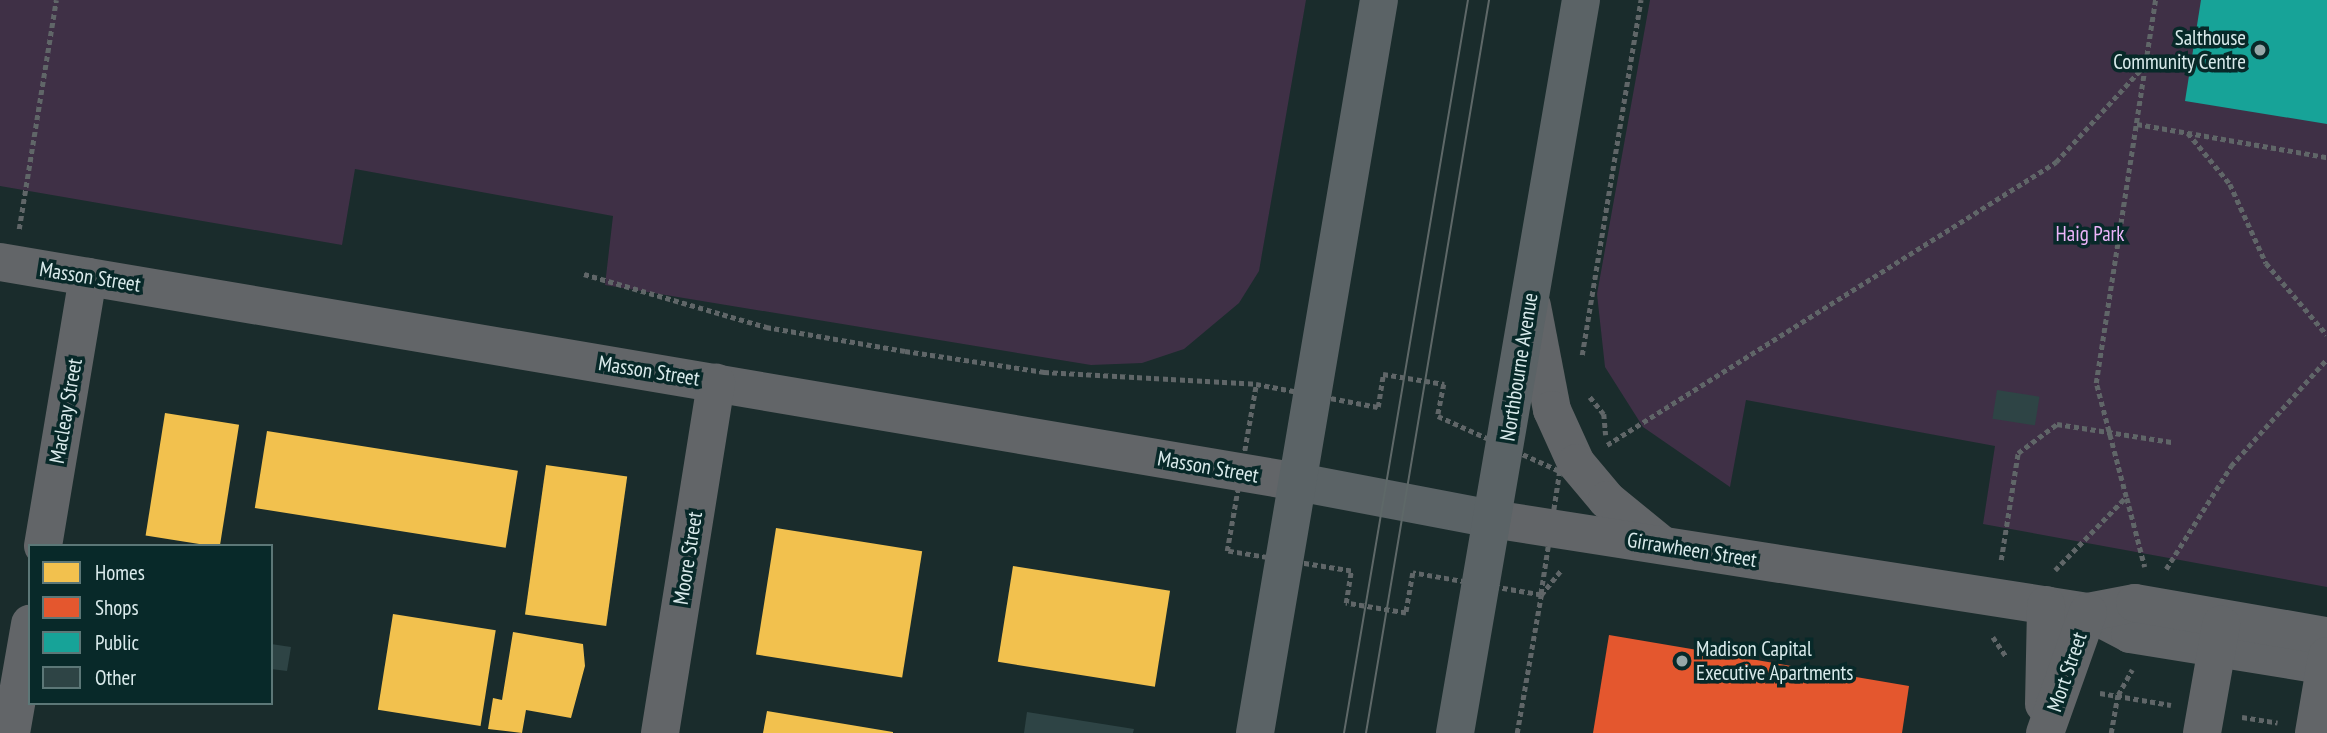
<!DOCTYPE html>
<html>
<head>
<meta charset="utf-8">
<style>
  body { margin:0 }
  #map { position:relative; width:2327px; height:733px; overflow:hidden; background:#1a2c2c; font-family:"PT Sans Narrow",sans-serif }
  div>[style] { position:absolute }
  .green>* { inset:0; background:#3f3046 }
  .homes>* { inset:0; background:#f2c14e; transform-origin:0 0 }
  .shops>* { inset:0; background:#e4572e }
  .public>* { inset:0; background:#17a398 }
  .building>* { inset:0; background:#2e4445; transform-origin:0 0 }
  .path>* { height:4.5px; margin-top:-2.25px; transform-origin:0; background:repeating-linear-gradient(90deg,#606668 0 5px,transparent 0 8.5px) }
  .minor>* { height:38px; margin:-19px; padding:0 19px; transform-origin:19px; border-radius:19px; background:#626568 }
  .highway>* { height:38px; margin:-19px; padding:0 19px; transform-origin:19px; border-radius:19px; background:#5b6366 }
  .tram>* { height:2px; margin:-1px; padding:0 1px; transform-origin:1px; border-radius:1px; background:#5e6868 }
  .dots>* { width:19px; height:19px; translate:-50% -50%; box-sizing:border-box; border:4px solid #082929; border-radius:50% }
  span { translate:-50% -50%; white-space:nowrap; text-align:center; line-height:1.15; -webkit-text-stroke:7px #082929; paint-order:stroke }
  .poi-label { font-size:21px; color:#daebec }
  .right { translate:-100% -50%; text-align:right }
  .left { translate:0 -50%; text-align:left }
  .park-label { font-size:21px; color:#ecb5fa }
  .street-label { font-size:21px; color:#daebec }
  .legend { position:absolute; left:28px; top:544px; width:245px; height:161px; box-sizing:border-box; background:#082929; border:2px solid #5c7777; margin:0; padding:9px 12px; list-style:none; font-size:21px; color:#daebec }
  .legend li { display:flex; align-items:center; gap:14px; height:35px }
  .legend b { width:35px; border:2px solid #5c7777 }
</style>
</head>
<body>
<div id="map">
  <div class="green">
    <i style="clip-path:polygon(0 0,1306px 0,1259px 271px,1239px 303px,1184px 349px,1142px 363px,1091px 365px,605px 285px,613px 216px,355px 169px,342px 245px,0 186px)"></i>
    <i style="clip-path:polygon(1650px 0,2327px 0,2327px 587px,1983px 524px,1995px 446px,1746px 400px,1730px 487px,1643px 427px,1605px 367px,1597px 294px)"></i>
  </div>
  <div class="homes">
    <i style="left:165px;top:413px;width:75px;height:124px;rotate:9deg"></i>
    <i style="left:267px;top:431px;width:254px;height:78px;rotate:9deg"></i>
    <i style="left:546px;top:465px;width:82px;height:151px;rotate:8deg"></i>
    <i style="left:776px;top:528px;width:148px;height:128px;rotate:9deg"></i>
    <i style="left:1013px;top:566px;width:159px;height:97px;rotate:9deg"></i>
    <i style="left:393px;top:614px;width:104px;height:97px;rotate:9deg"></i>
    <i style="clip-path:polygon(513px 632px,583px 644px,585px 666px,571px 718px,526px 710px,522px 733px,488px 729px,493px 698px,502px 700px)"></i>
    <i style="clip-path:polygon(767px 711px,893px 732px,893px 733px,763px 733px)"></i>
  </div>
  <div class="shops">
    <i style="clip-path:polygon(1609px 635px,1909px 686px,1902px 733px,1593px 733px)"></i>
  </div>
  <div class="public">
    <i style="clip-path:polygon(2201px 0,2327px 0,2327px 124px,2185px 101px)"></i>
  </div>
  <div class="building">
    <i style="left:1997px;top:390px;width:43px;height:29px;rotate:9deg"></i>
    <i style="clip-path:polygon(271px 644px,291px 647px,287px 671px,271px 669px)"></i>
    <i style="clip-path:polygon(1027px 712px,1134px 729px,1133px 733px,1024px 733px)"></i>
  </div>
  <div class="path">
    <i style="left:2137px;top:124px;width:193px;rotate:9.9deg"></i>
    <i style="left:2188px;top:133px;width:66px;rotate:50.5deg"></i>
    <i style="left:2230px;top:184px;width:87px;rotate:65.5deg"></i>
    <i style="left:2266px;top:263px;width:94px;rotate:49.7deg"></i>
    <i style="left:19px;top:229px;width:232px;rotate:-80.8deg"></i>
    <i style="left:584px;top:274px;width:190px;rotate:16.2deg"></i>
    <i style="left:766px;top:327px;width:141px;rotate:9.8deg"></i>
    <i style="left:905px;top:351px;width:141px;rotate:8.6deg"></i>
    <i style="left:1044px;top:372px;width:212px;rotate:3.2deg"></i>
    <i style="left:1582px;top:355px;width:360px;rotate:-80.6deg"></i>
    <i style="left:1383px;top:374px;width:62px;rotate:9.3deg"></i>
    <i style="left:1444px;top:384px;width:33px;rotate:101deg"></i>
    <i style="left:1438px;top:416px;width:134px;rotate:24.3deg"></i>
    <i style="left:1560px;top:471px;width:125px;rotate:98.7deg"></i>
    <i style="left:1541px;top:595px;width:130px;rotate:-170.2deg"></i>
    <i style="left:1413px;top:573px;width:41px;rotate:99.9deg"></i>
    <i style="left:1406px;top:613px;width:61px;rotate:-170.5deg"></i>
    <i style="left:1346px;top:603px;width:32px;rotate:-81deg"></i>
    <i style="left:1351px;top:571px;width:126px;rotate:-170.8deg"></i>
    <i style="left:1227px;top:551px;width:169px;rotate:-80.1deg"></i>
    <i style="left:1256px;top:384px;width:124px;rotate:10.7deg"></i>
    <i style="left:1378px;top:407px;width:33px;rotate:-81deg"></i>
    <i style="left:1590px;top:397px;width:22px;rotate:51deg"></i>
    <i style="left:1604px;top:414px;width:21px;rotate:85deg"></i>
    <i style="left:1607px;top:445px;width:531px;rotate:-32.22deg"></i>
    <i style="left:2056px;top:162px;width:130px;rotate:-47.5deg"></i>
    <i style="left:2127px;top:498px;width:71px;rotate:75.4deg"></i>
    <i style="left:2001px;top:560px;width:108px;rotate:-81deg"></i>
    <i style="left:2018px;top:453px;width:49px;rotate:-36.6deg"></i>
    <i style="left:2057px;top:424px;width:116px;rotate:8.9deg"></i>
    <i style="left:2166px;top:569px;width:122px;rotate:-57.7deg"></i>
    <i style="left:2231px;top:466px;width:144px;rotate:-48.1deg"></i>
    <i style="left:2055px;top:570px;width:102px;rotate:-45.8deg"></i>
    <i style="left:2126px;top:497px;width:118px;rotate:-104.7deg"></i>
    <i style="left:2096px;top:383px;width:388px;rotate:-81.2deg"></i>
    <i style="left:1993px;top:637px;width:23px;rotate:56deg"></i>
    <i style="left:2100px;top:693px;width:72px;rotate:9.6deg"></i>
    <i style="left:2242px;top:717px;width:36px;rotate:9deg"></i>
    <i style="left:1517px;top:733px;width:140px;rotate:-80.1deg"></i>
    <i style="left:1541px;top:595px;width:33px;rotate:-51deg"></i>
    <i style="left:2111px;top:733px;width:39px;rotate:-80deg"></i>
    <i style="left:2118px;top:695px;width:29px;rotate:-61deg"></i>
  </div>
  <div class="minor">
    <i style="left:0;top:262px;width:1317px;rotate:9.62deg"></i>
    <i style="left:1532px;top:306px;width:106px;rotate:79.1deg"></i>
    <i style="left:1552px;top:410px;width:58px;rotate:65.6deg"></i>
    <i style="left:1576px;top:463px;width:48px;rotate:50deg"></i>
    <i style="left:1607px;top:500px;width:70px;rotate:39.2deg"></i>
    <i style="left:1492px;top:519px;width:603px;rotate:8.87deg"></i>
    <i style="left:2088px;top:612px;width:47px;rotate:27.6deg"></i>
    <i style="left:2130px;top:634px;width:200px;rotate:9.2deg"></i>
    <i style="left:43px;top:546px;width:273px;rotate:-80.5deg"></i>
    <i style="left:2088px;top:612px;width:48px;rotate:-10.8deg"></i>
    <i style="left:2135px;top:603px;width:195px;rotate:9.8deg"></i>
    <i style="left:2044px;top:704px;width:99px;rotate:-88.8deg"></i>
    <i style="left:11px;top:733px;width:111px;rotate:-80.1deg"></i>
    <i style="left:660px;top:733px;width:355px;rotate:-80.9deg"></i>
    <i style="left:2045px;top:733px;width:128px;rotate:-70.4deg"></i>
    <i style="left:2202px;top:733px;width:110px;rotate:-80deg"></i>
    <i style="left:2314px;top:733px;width:78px;rotate:-80.4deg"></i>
  </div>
  <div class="highway">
    <i style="left:1298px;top:482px;width:197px;rotate:10.8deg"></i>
    <i style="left:1255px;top:733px;width:743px;rotate:-80.4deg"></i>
    <i style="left:1455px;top:733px;width:744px;rotate:-80.25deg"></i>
  </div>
  <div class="tram">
    <i style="left:1344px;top:733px;width:743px;rotate:-80.4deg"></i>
    <i style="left:1366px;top:733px;width:743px;rotate:-80.47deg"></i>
  </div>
  <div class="dots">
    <i style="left:2260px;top:50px;background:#97a8a9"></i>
    <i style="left:1682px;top:661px;background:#97a8a9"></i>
  </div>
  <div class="poi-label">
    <span class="right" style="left:2246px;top:50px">Salthouse<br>Community Centre</span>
    <span class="left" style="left:1696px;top:661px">Madison Capital<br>Executive Apartments</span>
  </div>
  <div class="park-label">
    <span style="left:2090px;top:234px">Haig Park</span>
  </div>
  <div class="street-label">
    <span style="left:90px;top:277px;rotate:9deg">Masson Street</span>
    <span style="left:1519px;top:367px;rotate:-81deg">Northbourne Avenue</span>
    <span style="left:649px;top:371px;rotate:9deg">Masson Street</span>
    <span style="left:66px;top:411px;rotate:-80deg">Macleay Street</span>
    <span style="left:1208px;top:467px;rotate:10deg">Masson Street</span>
    <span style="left:1692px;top:550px;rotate:9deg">Girrawheen Street</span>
    <span style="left:688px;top:558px;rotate:-81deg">Moore Street</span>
    <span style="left:2067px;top:672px;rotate:-71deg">Mort Street</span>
  </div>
  <ul class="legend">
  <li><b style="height:19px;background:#f2c14e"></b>Homes</li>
  <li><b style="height:19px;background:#e4572e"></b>Shops</li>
  <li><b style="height:19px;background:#17a398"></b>Public</li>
  <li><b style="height:19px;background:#2e4445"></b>Other</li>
  </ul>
</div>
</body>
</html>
